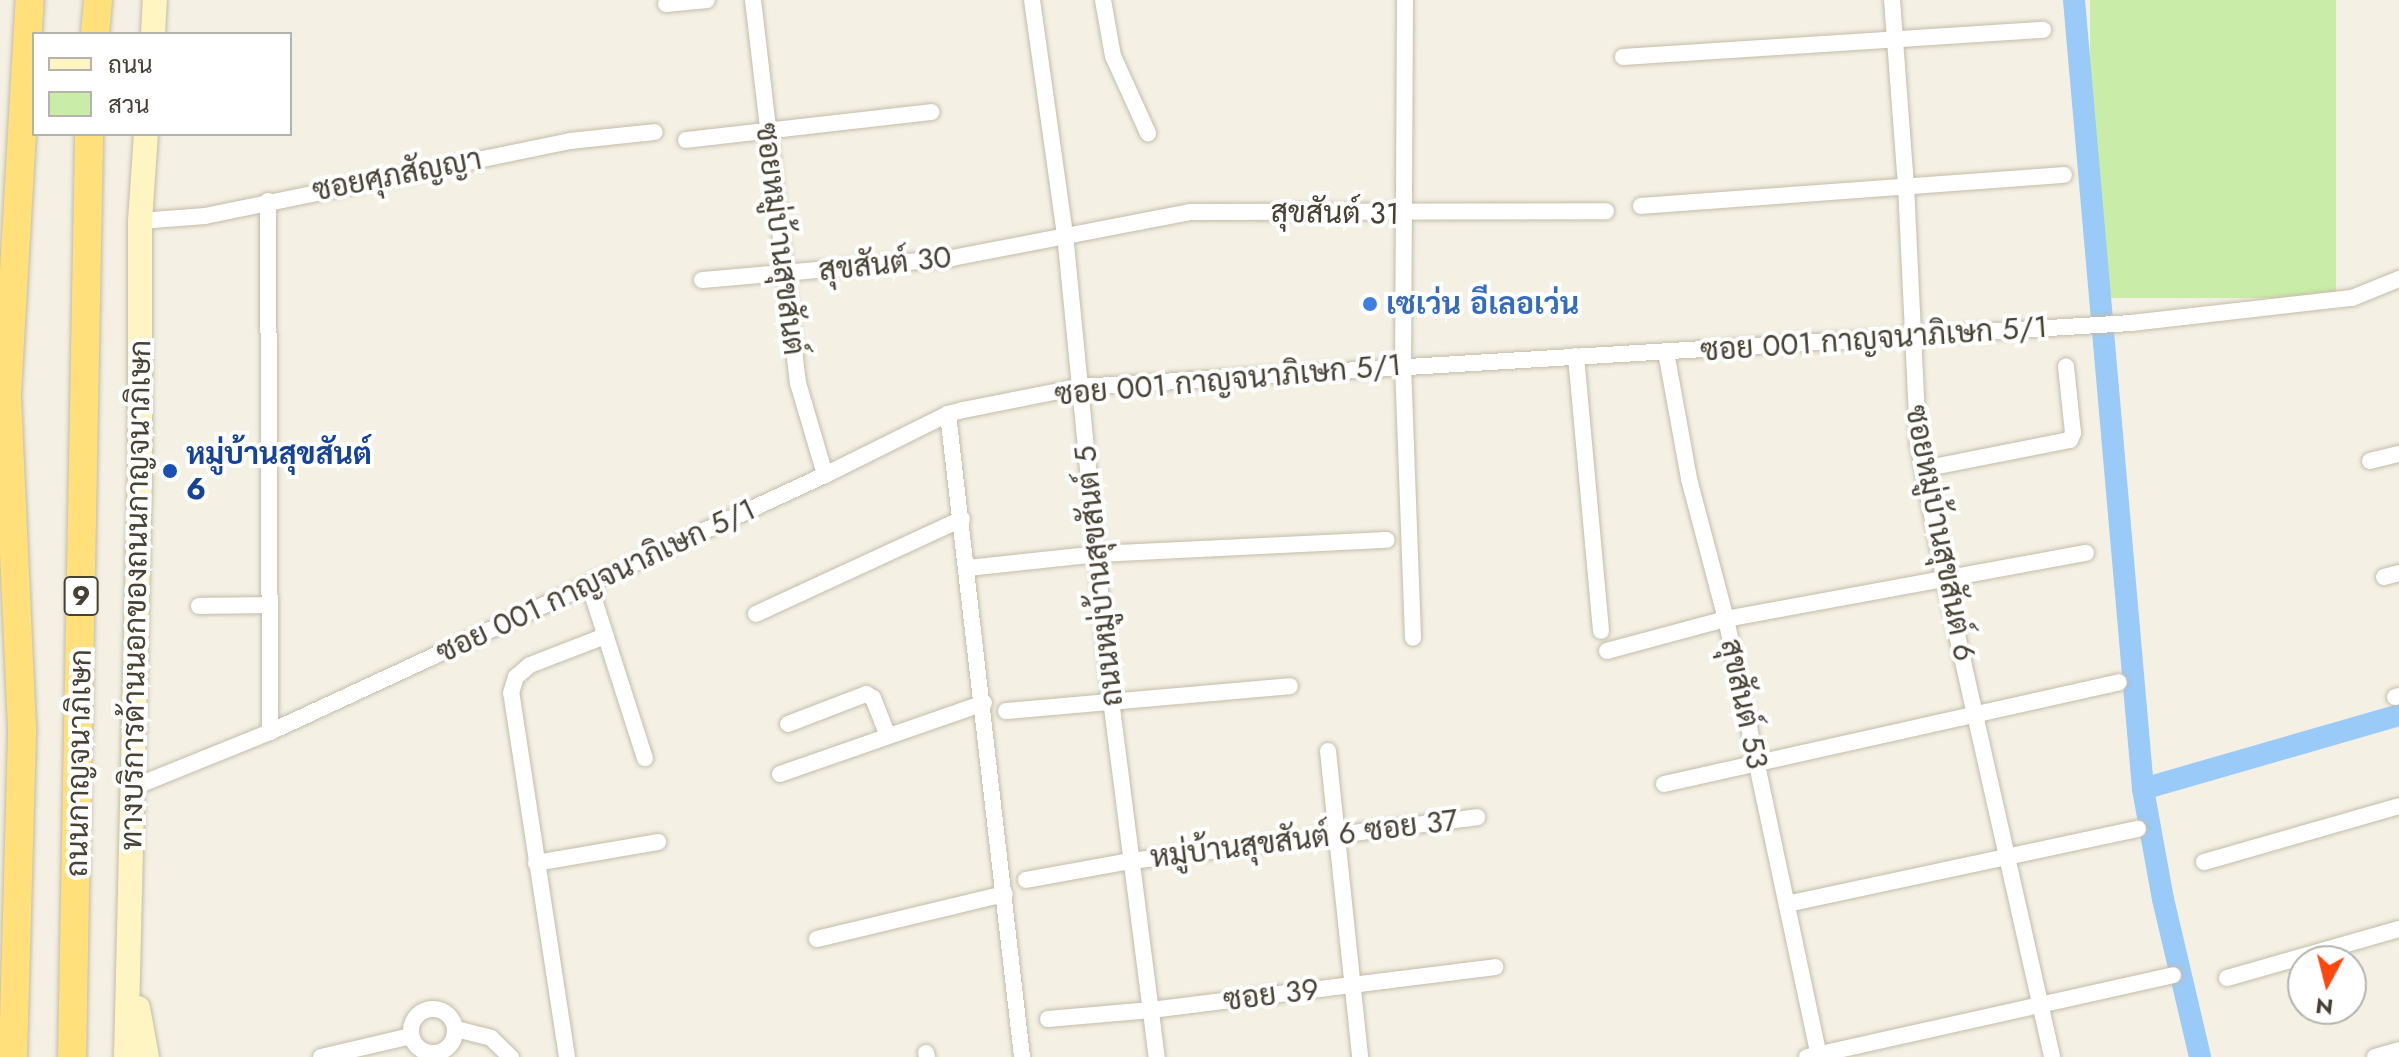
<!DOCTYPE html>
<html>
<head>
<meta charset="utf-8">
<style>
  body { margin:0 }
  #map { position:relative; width:2399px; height:1057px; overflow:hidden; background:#f4f1e4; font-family:Jost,Sarabun,sans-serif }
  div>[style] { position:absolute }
  .green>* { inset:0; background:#c9eda8; transform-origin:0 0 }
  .canal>* { height:22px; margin:-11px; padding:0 11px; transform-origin:11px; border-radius:11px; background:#9acaf8 }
  .roads { filter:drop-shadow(0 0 2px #c3bca9) drop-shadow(0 0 2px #c3bca9) }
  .minor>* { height:16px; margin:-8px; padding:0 8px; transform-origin:8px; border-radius:8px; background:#fff }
  .minor>.ring { margin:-8px; padding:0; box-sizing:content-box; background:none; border:16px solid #fff; border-radius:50% }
  .secondary>* { height:24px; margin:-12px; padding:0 12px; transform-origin:12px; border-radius:12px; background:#fff5c3 }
  .trunk>* { height:28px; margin:-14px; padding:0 14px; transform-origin:14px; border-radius:14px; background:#ffe07b }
  .dots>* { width:22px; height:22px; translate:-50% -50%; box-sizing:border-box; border:4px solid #fff; border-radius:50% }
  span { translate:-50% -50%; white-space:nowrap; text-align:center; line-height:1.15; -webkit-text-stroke:8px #fff; paint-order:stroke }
  .shield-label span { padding:2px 6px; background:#fff; border:2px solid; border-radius:6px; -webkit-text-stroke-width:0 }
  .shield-label { font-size:28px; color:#474133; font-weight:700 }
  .street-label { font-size:30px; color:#474133 }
  .shop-label { font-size:30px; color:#366cbe; font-weight:700 }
  .left { translate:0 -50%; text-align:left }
  .transit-label { font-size:30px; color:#164399; font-weight:700 }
  .legend { position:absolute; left:32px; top:32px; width:260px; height:104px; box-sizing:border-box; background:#fff; border:2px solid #b5b3ad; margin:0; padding:10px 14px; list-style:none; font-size:24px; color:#474133 }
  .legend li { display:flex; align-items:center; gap:16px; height:40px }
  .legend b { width:40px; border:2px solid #b5b3ad }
  .north { position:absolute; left:2287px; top:945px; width:80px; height:80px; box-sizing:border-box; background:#fff; border:2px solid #b5b3ad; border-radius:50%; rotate:187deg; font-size:22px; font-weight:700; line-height:32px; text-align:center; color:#474133 }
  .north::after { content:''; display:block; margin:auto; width:28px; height:36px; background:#ff4710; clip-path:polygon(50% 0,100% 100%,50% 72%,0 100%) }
</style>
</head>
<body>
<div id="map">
  <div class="green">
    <i style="left:2090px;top:0;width:246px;height:298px"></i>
  </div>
  <div class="canal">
    <i style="left:2074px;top:0;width:792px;rotate:85deg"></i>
    <i style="left:2143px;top:789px;width:112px;rotate:79.7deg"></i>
    <i style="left:2163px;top:899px;width:162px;rotate:76.8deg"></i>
    <i style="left:2143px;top:789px;width:266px;rotate:-16.1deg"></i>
  </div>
  <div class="roads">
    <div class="minor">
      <i style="left:753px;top:0;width:386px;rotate:83.3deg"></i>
      <i style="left:798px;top:383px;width:96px;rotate:73.6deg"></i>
      <i style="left:1032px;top:0;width:236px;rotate:82deg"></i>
      <i style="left:1065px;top:234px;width:468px;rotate:84.4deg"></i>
      <i style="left:1111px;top:700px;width:360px;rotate:82.7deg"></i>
      <i style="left:1103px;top:0;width:57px;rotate:79.9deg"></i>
      <i style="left:1113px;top:56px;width:85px;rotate:65.6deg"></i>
      <i style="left:1405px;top:0;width:365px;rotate:90.3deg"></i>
      <i style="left:1403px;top:365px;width:273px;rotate:87.9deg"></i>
      <i style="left:1892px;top:0;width:186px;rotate:85.7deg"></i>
      <i style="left:1906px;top:185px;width:258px;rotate:87.3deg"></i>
      <i style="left:1918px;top:443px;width:136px;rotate:79deg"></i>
      <i style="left:1944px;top:577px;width:492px;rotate:77.3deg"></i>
      <i style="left:666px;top:4px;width:41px;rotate:-5.6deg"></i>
      <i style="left:1623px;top:57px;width:421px;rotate:-3.7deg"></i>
      <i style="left:686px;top:140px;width:247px;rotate:-6.5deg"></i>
      <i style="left:268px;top:201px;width:531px;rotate:89.78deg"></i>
      <i style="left:1641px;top:206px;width:424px;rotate:-4.2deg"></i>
      <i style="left:140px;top:221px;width:65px;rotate:-4.4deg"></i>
      <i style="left:205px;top:216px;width:373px;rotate:-11.6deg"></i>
      <i style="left:570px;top:141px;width:85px;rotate:-6deg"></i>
      <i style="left:702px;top:280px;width:251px;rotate:-5deg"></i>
      <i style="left:952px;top:258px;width:242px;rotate:-10.9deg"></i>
      <i style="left:1190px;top:212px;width:416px;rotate:-0.1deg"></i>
      <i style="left:1666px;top:352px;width:129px;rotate:79.7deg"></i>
      <i style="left:1689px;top:479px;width:145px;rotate:75.2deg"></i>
      <i style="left:1726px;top:619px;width:448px;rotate:78deg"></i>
      <i style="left:1576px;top:356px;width:276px;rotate:84.8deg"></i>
      <i style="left:948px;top:414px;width:647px;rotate:83.43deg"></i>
      <i style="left:2370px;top:461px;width:30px;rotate:-14deg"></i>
      <i style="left:1923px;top:469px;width:150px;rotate:-11.2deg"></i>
      <i style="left:2070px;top:440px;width:8px;rotate:-67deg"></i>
      <i style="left:2073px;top:433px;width:67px;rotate:-96deg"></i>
      <i style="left:968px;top:568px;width:131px;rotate:-6.1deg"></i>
      <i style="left:1098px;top:554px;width:289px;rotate:-2.8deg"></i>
      <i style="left:2384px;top:577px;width:16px;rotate:-15deg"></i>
      <i style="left:589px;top:584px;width:183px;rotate:72.2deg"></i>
      <i style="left:199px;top:606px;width:70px;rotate:-0.8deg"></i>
      <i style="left:756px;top:614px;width:227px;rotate:-24.8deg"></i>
      <i style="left:1607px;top:651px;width:123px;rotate:-15.1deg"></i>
      <i style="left:1726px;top:619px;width:366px;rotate:-10.4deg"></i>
      <i style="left:2395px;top:697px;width:4px;rotate:-14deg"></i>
      <i style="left:1006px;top:711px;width:285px;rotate:-5deg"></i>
      <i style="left:788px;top:724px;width:84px;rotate:-21deg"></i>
      <i style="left:866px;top:694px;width:8px;rotate:30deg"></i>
      <i style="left:873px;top:698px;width:41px;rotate:68.5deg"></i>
      <i style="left:1328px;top:751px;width:308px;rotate:84deg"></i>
      <i style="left:780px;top:774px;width:216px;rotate:-19.2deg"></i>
      <i style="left:1664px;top:784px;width:466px;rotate:-12.6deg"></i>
      <i style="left:134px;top:787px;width:147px;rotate:-22deg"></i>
      <i style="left:270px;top:732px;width:612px;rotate:-24.85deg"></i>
      <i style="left:825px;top:475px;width:137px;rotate:-26.4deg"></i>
      <i style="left:948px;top:414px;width:16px;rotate:-15deg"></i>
      <i style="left:963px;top:410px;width:118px;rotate:-11.2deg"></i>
      <i style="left:1079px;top:387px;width:1054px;rotate:-3.48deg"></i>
      <i style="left:2131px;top:323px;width:222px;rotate:-6.5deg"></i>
      <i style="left:2352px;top:298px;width:51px;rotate:-22deg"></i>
      <i style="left:2204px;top:862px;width:203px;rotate:-16deg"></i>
      <i style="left:536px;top:863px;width:124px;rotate:-9.8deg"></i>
      <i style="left:1026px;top:880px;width:107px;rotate:-10.3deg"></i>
      <i style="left:1131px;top:861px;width:349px;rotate:-7.2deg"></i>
      <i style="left:1787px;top:904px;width:359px;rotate:-12.1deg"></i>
      <i style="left:817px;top:939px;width:193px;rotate:-13.5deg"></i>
      <i style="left:2227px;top:978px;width:179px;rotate:-15.9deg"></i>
      <i class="ring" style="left:411px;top:1009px;width:28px;height:28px"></i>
      <i style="left:1048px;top:1019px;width:103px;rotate:-5deg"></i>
      <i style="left:1151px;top:1010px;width:347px;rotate:-7.1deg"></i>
      <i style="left:456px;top:1029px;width:36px;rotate:14deg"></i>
      <i style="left:491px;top:1038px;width:28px;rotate:44deg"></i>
      <i style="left:926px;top:1053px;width:4px;rotate:76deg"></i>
      <i style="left:321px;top:1057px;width:92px;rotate:-13.1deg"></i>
      <i style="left:567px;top:1057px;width:368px;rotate:-98.7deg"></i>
      <i style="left:511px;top:693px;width:17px;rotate:-73deg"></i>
      <i style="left:516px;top:677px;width:18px;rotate:-41deg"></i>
      <i style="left:530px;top:665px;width:80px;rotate:-21.1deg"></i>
      <i style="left:1807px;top:1057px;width:375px;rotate:-12.6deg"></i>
      <i style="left:2375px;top:1057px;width:25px;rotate:-16deg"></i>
    </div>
    <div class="secondary">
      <i style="left:153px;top:34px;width:34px;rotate:-87deg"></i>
      <i style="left:138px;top:1008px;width:50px;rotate:79.6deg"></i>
      <i style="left:126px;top:1057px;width:585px;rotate:-88.63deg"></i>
      <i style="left:140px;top:472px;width:251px;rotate:-90deg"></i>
      <i style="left:140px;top:221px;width:87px;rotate:-86.1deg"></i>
    </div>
    <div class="trunk">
      <i style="left:95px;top:34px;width:34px;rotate:-85deg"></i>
      <i style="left:13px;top:1057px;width:329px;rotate:-88.4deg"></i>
      <i style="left:22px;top:728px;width:335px;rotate:-92.6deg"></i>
      <i style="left:7px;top:393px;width:394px;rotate:-86.7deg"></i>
      <i style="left:72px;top:1057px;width:923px;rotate:-88.94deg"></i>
    </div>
  </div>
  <div class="dots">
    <i style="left:1370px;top:304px;background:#3f7fe0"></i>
    <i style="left:170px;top:471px;background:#1a4fb4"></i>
  </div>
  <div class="shield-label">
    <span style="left:81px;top:596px">9</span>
  </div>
  <div class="street-label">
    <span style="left:397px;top:175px;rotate:-11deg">ซอยศุภสัญญา</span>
    <span style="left:1335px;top:213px;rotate:1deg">สุขสันต์ 31</span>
    <span style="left:780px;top:239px;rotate:83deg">ซอยหมู่บ้านสุขสันต์</span>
    <span style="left:885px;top:264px;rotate:-6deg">สุขสันต์ 30</span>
    <span style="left:1874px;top:339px;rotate:-4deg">ซอย 001 กาญจนาภิเษก 5/1</span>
    <span style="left:1228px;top:380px;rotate:-5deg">ซอย 001 กาญจนาภิเษก 5/1</span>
    <span style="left:1940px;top:533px;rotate:79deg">ซอยหมู่บ้านสุขสันต์ 6</span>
    <span style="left:1099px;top:576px;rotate:-96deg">ถนนหมู่บ้านสุขสันต์ 5</span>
    <span style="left:596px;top:581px;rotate:-25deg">ซอย 001 กาญจนาภิเษก 5/1</span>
    <span style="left:136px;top:595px;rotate:-89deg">ทางบริการด้านนอกของถนนกาญจนาภิเษก</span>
    <span style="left:1744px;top:704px;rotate:78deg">สุขสันต์ 53</span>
    <span style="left:79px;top:763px;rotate:-89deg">ถนนกาญจนาภิเษก</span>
    <span style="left:1304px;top:839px;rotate:-7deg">หมู่บ้านสุขสันต์ 6 ซอย 37</span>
    <span style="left:1271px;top:995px;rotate:-7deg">ซอย 39</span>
  </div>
  <div class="shop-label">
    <span class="left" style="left:1386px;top:304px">เซเว่น อีเลอเว่น</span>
  </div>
  <div class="transit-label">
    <span class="left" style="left:186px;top:471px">หมู่บ้านสุขสันต์<br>6</span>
  </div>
  <ul class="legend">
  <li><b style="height:10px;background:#fff5c3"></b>ถนน</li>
  <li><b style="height:22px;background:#c9eda8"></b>สวน</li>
  </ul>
  <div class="north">N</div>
</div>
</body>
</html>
